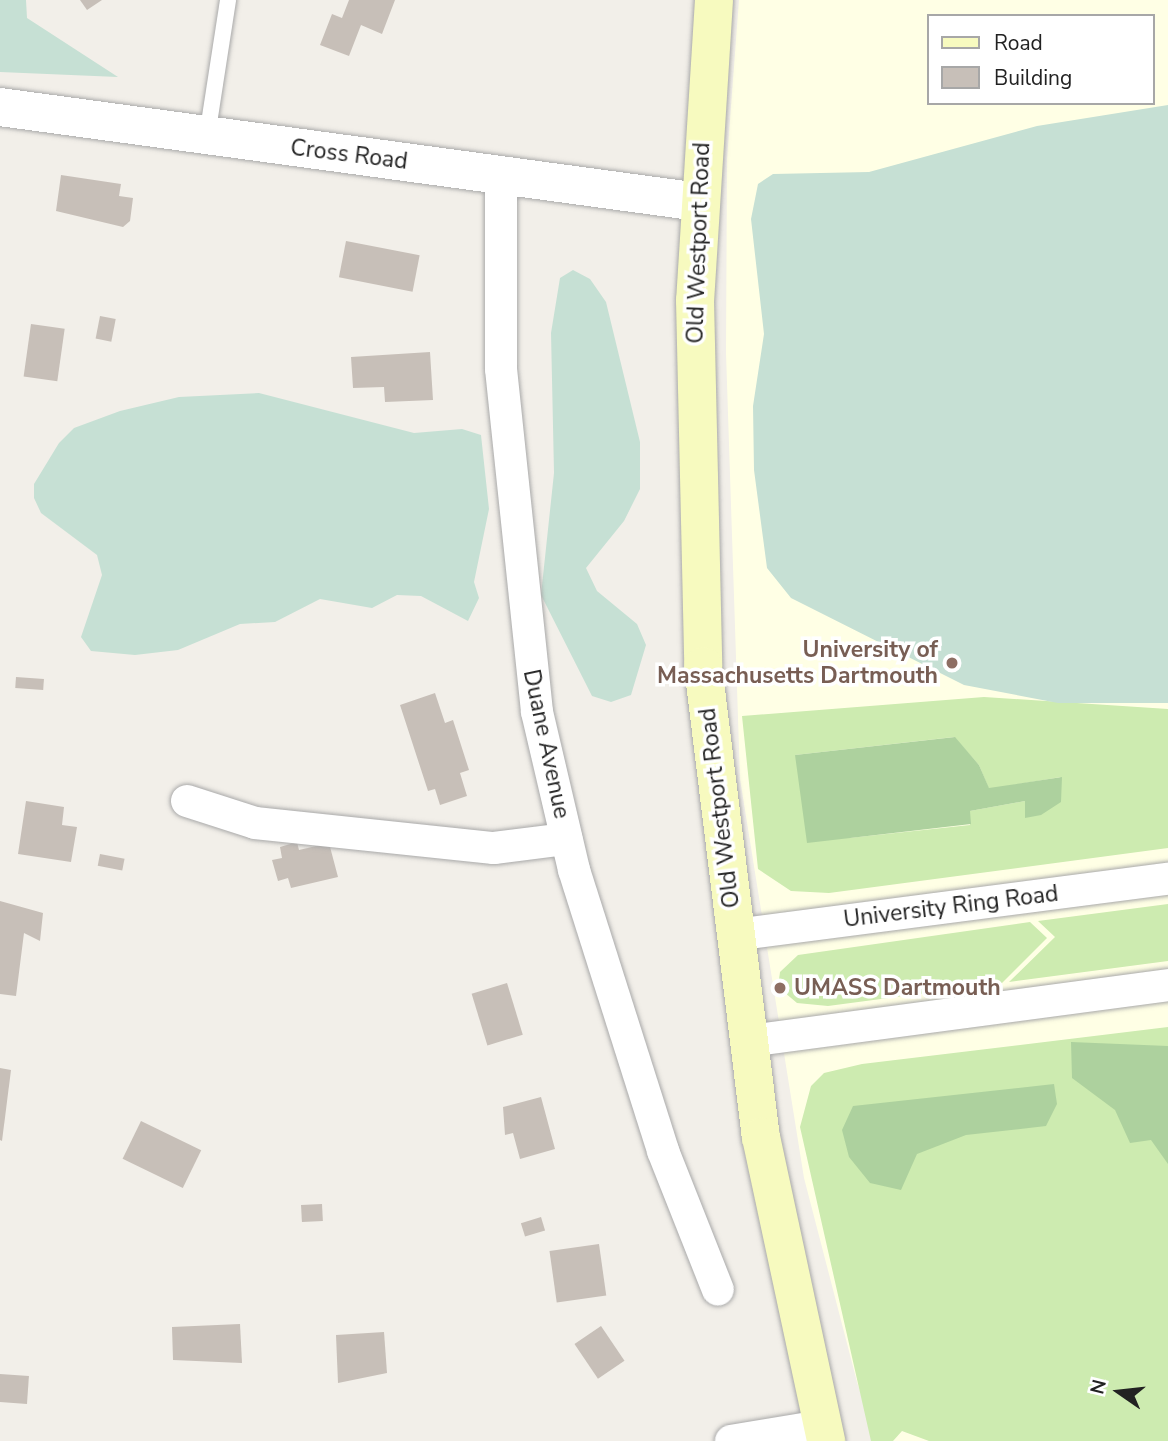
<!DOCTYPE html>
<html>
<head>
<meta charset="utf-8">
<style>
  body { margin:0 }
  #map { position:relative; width:1168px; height:1441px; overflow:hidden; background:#f2efe9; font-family:"Nunito Sans",sans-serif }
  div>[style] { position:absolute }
  .education>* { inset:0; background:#ffffe5 }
  .grass>* { inset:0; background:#cdebb0 }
  .forest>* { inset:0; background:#add19e }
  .wetland>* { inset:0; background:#c6e0d4 }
  .building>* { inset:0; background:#c7bfb8; transform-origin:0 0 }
  .roads { filter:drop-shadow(0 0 2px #a9a9a9) drop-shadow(0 0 2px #a9a9a9) }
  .service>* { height:16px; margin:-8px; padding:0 8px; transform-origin:8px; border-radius:8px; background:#fff }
  .minor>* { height:32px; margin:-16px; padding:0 16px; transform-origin:16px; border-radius:16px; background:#fff }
  .tertiary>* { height:38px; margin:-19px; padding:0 19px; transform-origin:19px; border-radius:19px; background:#fff }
  .secondary>* { height:38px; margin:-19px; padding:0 19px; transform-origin:19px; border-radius:19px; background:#f7fabf }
  .dots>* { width:19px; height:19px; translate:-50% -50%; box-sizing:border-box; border:4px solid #fff; border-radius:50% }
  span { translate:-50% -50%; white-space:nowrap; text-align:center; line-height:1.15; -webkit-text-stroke:7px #fff; paint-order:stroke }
  .street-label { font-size:23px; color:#222 }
  .education-label { font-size:23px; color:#785e54; font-weight:700 }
  .right { translate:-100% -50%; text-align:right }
  .left { translate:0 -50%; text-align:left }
  .legend { position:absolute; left:927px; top:14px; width:228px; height:91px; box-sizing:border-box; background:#fff; border:2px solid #a7a7a7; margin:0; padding:9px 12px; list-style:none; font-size:21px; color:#222 }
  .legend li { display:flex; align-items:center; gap:14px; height:35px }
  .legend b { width:35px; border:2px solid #a7a7a7 }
  .north { position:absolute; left:1084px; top:1357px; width:70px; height:70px; -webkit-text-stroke:5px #fff; paint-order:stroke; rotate:284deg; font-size:19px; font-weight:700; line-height:28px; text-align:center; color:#222 }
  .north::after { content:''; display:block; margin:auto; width:24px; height:32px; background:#222; clip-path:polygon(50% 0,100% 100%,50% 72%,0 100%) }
</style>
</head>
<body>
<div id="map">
  <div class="education">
    <i style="clip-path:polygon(evenodd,739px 0,1168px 0,1168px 1441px,876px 1441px,857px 1382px,804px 1178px,740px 779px,726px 353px,727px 159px,739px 0,928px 16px,1152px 16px,1152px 103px,928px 103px,928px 16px)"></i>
  </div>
  <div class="grass">
    <i style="clip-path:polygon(evenodd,984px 697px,1168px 709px,1168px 848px,829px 893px,791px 891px,758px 869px,742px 716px,984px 697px,954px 737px,979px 765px,989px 789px,1061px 777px,1025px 801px,970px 811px,970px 825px,849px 838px,795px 755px,954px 737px)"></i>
    <i style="clip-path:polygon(1168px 904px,1168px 961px,1009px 982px,1055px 937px,1038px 921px)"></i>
    <i style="clip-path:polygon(1030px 922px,1047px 938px,1002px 983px,828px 1006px,797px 1003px,778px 987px,780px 972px,798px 955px)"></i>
    <i style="clip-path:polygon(1168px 1027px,1168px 1441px,929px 1441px,902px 1431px,893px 1441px,871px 1441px,800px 1127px,811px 1086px,824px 1073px,862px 1064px)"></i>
  </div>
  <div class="forest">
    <i style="clip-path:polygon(955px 737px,979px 765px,989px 788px,1062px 777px,1061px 802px,1041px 815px,1025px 818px,1025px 801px,970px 811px,971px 824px,807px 843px,795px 755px)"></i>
    <i style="clip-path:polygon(1071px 1042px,1168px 1046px,1168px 1164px,1151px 1140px,1130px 1143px,1115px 1110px,1072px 1078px)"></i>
    <i style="clip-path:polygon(1054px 1084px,1057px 1104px,1046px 1126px,966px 1135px,917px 1154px,901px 1190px,870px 1183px,849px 1157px,842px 1130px,853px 1106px)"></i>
  </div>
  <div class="wetland">
    <i style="clip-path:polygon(0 0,26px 0,27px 18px,118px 77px,0 72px)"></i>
    <i style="clip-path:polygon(1168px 105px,1168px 703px,1058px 703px,964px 685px,791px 598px,767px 568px,754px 470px,753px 406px,764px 334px,751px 219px,758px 184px,773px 174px,869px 172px,1037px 126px)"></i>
    <i style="clip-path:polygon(573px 270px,590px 279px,606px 302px,640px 442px,640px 489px,624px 521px,586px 568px,597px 591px,637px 624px,646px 645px,631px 695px,611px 702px,592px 696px,541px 595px,554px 473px,551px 333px,560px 278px)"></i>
    <i style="clip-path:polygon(259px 393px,414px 433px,462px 429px,481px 435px,489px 509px,474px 582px,479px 598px,468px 621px,421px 596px,397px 595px,372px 608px,320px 599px,275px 622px,240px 624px,178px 650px,135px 655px,91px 651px,81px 637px,102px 575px,97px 555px,41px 513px,34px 498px,34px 484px,59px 443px,74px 428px,120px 411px,179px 397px)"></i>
  </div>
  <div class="building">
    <i style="clip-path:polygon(80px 0,102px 0,87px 10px)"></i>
    <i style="clip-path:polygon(349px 0,395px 0,382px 34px,361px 25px,349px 56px,320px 45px,332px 14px,342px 18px)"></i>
    <i style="clip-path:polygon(61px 175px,121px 184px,119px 196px,133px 198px,130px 221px,123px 227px,56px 211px)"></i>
    <i style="left:346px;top:241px;width:75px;height:37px;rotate:11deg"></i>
    <i style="left:100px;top:316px;width:16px;height:23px;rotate:11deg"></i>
    <i style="left:31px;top:324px;width:34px;height:53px;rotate:8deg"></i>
    <i style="clip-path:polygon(430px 352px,433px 400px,385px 402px,384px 387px,353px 388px,351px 357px)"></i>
    <i style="left:16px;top:677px;width:28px;height:11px;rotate:4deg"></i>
    <i style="clip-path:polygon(435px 693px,445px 723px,453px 720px,469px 770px,460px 773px,467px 796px,440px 805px,435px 789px,428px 791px,400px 705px)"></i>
    <i style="clip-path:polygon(26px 801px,64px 807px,62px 825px,77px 827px,71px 862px,18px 854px)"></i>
    <i style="clip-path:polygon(297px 842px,299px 850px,329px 843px,338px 877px,291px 888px,288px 878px,278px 881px,272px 860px,282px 858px,280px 847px)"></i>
    <i style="left:100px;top:854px;width:25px;height:12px;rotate:11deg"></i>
    <i style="clip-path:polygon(0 901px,43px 913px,40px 941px,24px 933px,16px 996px,0 994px)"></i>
    <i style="left:507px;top:983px;width:54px;height:37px;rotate:73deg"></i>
    <i style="clip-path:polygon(0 1068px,11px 1070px,2px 1141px,0 1140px)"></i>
    <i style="clip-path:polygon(541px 1097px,555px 1149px,520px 1159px,513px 1133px,505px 1135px,503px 1107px)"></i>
    <i style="left:141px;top:1121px;width:67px;height:42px;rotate:26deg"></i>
    <i style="left:322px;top:1204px;width:17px;height:21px;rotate:87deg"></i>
    <i style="left:541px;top:1217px;width:14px;height:21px;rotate:73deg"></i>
    <i style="left:599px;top:1244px;width:52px;height:50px;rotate:82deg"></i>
    <i style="clip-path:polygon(240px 1324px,242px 1363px,173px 1360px,172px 1327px)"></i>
    <i style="left:601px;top:1326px;width:42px;height:32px;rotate:56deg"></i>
    <i style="clip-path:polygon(384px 1332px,387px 1373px,338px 1383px,336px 1335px)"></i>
    <i style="left:0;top:1374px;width:29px;height:28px;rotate:4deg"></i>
  </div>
  <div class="roads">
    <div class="service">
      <i style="left:207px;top:136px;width:138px;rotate:-81.2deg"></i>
    </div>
    <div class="minor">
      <i style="left:501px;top:174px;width:195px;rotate:90deg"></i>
      <i style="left:501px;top:369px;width:345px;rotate:84deg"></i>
      <i style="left:537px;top:712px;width:162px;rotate:76.8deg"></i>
      <i style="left:574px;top:870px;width:295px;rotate:72.4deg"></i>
      <i style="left:663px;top:1151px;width:149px;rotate:68.4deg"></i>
      <i style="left:187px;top:801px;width:71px;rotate:17.9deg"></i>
      <i style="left:255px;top:823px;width:240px;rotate:6deg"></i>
      <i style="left:494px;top:848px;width:73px;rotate:-7.1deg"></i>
      <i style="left:734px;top:935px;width:438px;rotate:-7.4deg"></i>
      <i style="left:749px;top:1041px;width:423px;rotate:-7.6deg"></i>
      <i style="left:731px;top:1441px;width:92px;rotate:-9.4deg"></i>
    </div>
    <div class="tertiary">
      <i style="left:0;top:107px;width:705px;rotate:7.74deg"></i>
    </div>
    <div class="secondary">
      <i style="left:714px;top:0;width:301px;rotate:93.6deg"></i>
      <i style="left:695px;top:300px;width:366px;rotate:88.7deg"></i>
      <i style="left:703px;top:666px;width:475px;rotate:83deg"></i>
      <i style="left:761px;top:1137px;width:311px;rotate:77.9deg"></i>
    </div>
  </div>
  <div class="dots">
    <i style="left:952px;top:663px;background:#8d6e63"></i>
    <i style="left:780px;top:988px;background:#8d6e63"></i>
  </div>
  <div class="street-label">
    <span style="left:349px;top:155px;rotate:7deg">Cross Road</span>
    <span style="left:699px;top:243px;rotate:-88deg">Old Westport Road</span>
    <span style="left:546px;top:744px;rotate:78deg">Duane Avenue</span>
    <span style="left:720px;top:808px;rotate:-97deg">Old Westport Road</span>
    <span style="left:951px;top:907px;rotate:-7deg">University Ring Road</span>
  </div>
  <div class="education-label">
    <span class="right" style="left:938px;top:663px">University of<br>Massachusetts Dartmouth</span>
    <span class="left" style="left:794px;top:988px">UMASS Dartmouth</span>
  </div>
  <ul class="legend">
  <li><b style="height:9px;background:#f7fabf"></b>Road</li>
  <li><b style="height:19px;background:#c7bfb8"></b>Building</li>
  </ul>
  <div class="north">N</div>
</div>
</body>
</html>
